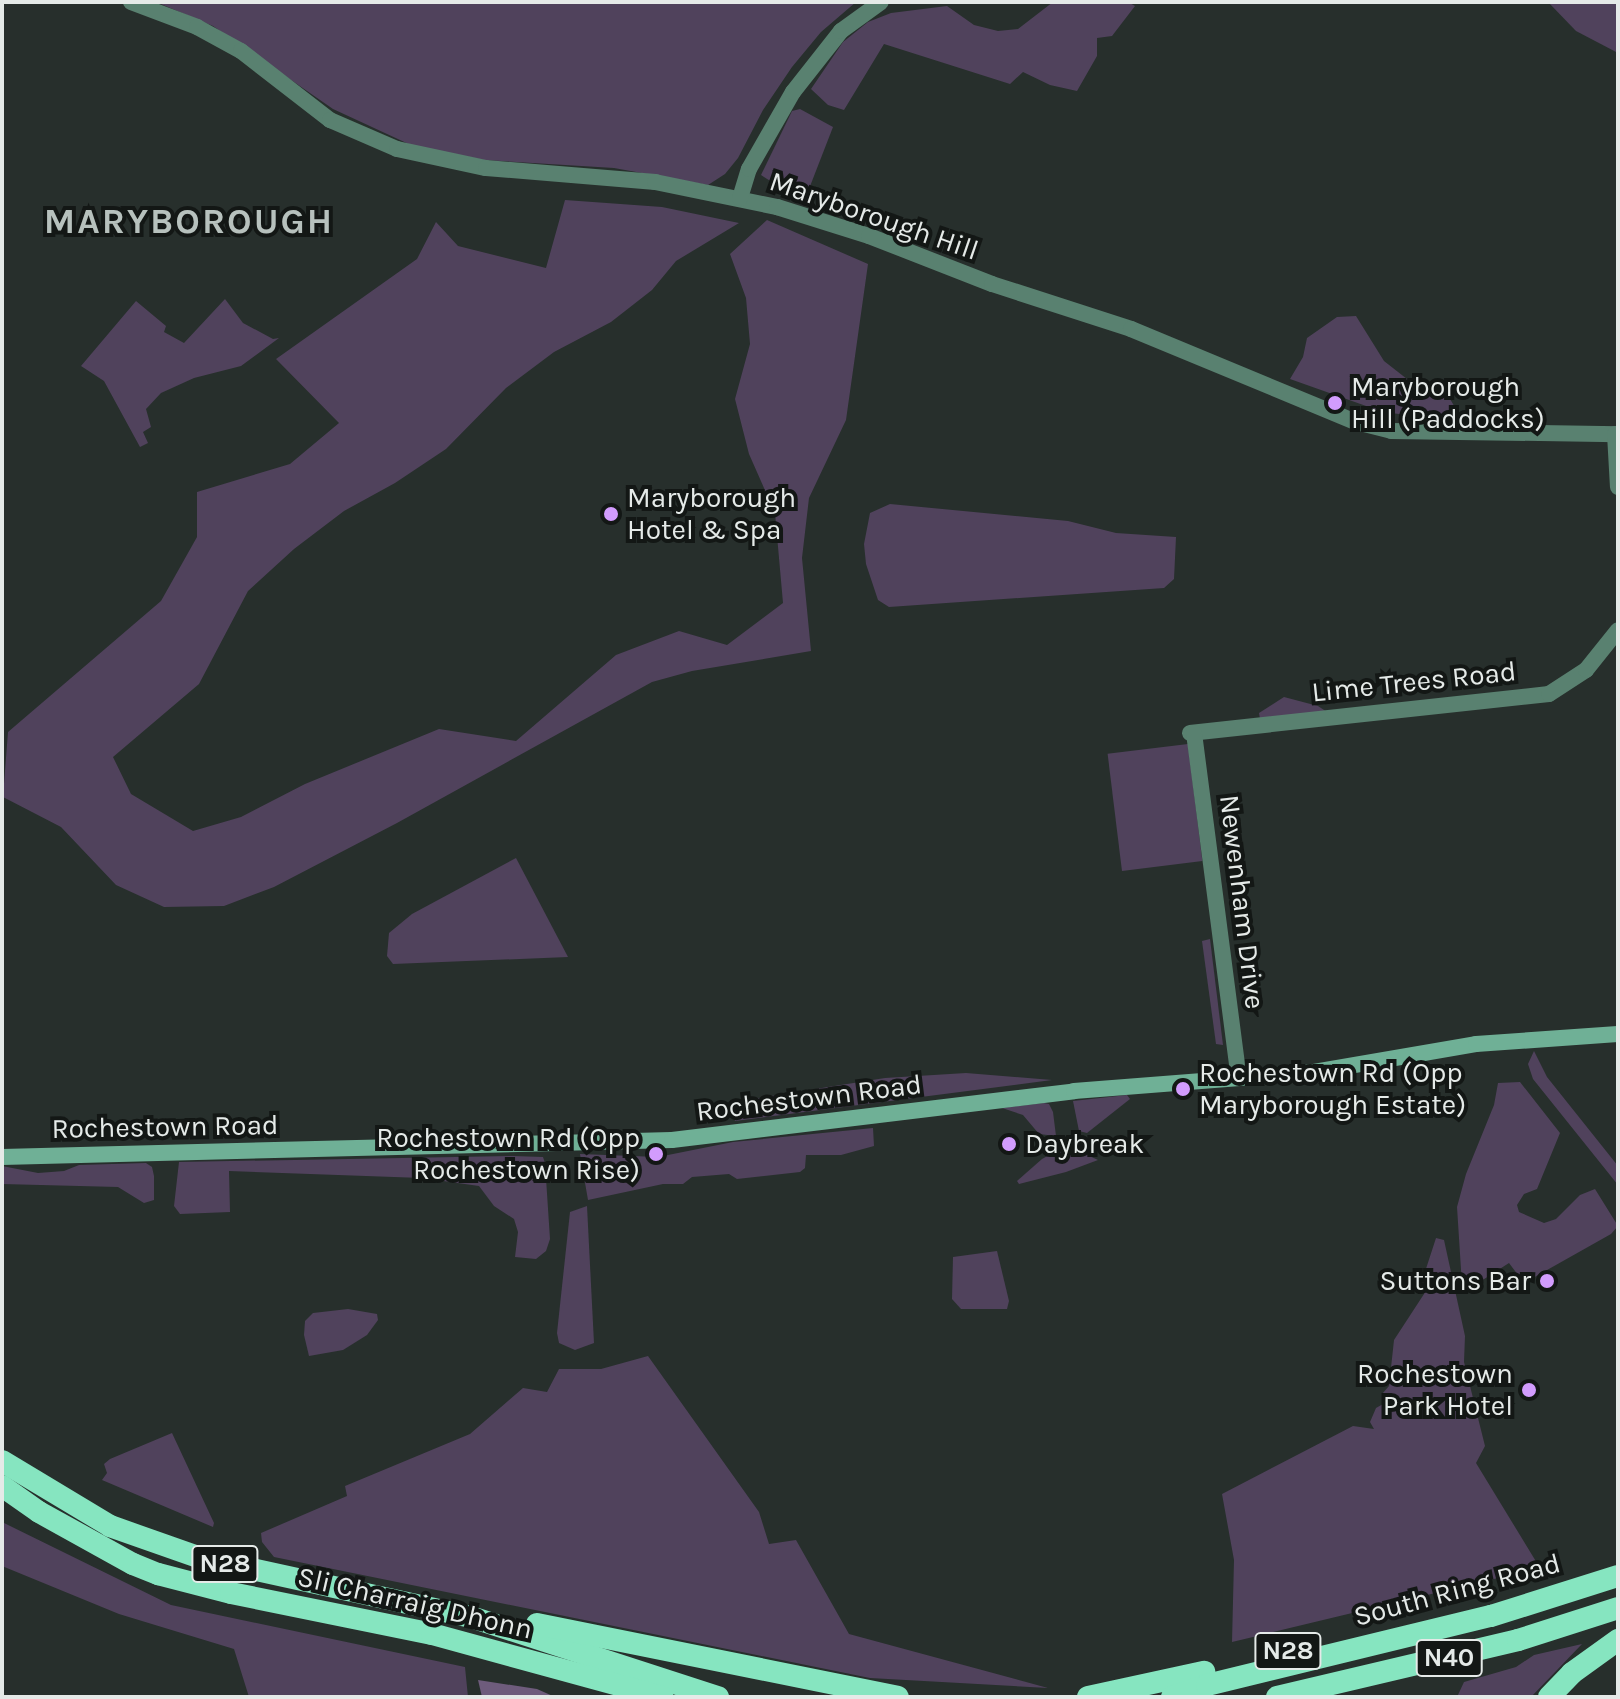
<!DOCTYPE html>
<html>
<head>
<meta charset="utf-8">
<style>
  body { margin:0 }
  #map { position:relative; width:1620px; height:1699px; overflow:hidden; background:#272f2c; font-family:Karla,sans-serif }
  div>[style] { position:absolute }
  .green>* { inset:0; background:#50425c; transform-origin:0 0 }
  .water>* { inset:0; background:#6e5c7c }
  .tertiary>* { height:16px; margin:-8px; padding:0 8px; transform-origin:8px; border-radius:8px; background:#598170 }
  .secondary>* { height:16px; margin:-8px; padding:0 8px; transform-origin:8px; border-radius:8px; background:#6fb096 }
  .trunk>* { height:22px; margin:-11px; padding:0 11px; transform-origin:11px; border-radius:11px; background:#86e5c0 }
  .dots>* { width:22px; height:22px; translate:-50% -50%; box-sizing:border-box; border:4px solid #131715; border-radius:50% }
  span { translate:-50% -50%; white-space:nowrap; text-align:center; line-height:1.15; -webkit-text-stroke:8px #131715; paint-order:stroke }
  .shield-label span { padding:2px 6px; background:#131715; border:2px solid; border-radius:6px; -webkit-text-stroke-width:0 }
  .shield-label { font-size:26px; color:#e5eae8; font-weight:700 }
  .street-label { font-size:28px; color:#e5eae8 }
  .poi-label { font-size:28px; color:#e5eae8 }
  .left { translate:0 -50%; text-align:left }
  .right { translate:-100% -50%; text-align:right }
  .district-label { font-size:36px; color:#b7c1bd; font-weight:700; letter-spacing:2px }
  .frame { position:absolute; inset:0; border:4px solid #e5eae8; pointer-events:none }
</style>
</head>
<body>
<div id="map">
  <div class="green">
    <i style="clip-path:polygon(156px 2px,856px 2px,821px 32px,792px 67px,763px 110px,738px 158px,725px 174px,708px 185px,614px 168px,484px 160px,413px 146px,333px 109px,213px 26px)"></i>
    <i style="clip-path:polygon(1053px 2px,1128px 2px,1135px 6px,1112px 36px,1097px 38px,1097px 56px,1077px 91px,1050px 85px,1023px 72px,1010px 84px,884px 44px,844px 110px,828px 105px,811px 89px,843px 42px,868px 22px,891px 13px,947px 6px,974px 25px,998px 31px,1018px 29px)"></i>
    <i style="clip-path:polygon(1548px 2px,1618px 2px,1618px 53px,1576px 31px)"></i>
    <i style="clip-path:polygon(800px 109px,833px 127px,807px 194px,783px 189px,761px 175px,792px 111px)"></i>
    <i style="clip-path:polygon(565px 200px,662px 207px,739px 223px,676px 261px,652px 290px,611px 322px,554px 352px,506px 388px,446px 449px,395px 483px,344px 511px,294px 549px,248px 591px,199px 684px,113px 757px,131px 794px,193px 831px,241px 817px,305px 784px,439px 729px,516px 741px,616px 655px,679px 631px,727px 645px,783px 603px,775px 513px,749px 454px,735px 399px,750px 344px,746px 298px,730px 254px,767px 220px,868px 264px,846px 420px,809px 498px,802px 558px,811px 651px,692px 671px,652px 682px,397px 823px,274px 887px,224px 906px,164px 907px,116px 885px,61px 827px,3px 797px,8px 732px,161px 601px,197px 537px,197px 492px,290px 464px,339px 423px,276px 359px,417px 259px,436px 222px,458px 246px,546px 268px)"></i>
    <i style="clip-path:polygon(225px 299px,243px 323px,273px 339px,279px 338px,241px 366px,194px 378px,161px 393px,146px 409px,151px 427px,143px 432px,148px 443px,140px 447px,104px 381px,81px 366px,136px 301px,166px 326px,164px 332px,184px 343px)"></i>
    <i style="clip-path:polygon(1356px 316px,1384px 361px,1407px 379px,1446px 392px,1460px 416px,1423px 417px,1383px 412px,1290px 379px,1303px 357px,1307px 338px,1337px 317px)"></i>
    <i style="clip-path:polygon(890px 504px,1068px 521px,1116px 533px,1176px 537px,1174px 579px,1164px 588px,889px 607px,878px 600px,866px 564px,864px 544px,870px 513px)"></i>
    <i style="clip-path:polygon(1284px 697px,1318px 706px,1327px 712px,1260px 719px,1259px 713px)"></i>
    <i style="left:1188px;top:744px;width:118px;height:81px;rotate:83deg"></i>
    <i style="clip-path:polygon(516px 858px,568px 957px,393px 964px,387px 956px,389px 933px,412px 914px)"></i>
    <i style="clip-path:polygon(1210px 939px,1223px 1045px,1216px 1044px,1202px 941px)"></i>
    <i style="clip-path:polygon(1534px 1051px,1547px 1077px,1618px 1166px,1618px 1185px,1533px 1079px,1528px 1064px)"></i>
    <i style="clip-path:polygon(966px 1073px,1052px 1080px,735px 1121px,732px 1112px,753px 1099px,885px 1078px)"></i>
    <i style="clip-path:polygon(1520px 1082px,1560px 1133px,1537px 1189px,1524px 1194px,1517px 1205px,1519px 1212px,1544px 1223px,1556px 1219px,1580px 1195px,1595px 1189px,1618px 1226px,1611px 1234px,1524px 1283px,1509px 1263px,1478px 1283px,1462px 1285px,1457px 1207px,1466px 1174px,1494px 1105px,1498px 1083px)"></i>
    <i style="clip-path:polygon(1127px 1095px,1130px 1099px,1087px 1133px,1079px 1131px,1073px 1101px)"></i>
    <i style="clip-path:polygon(1044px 1103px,1049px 1104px,1053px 1112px,1056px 1136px,1039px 1134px,1023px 1115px,1002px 1108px)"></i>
    <i style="clip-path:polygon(873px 1128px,874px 1146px,841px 1155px,806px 1155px,805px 1168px,800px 1172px,737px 1179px,729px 1174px,692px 1177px,683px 1184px,663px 1184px,588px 1200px,580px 1154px,658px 1157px,733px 1142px)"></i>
    <i style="clip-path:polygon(1055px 1152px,1081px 1152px,1098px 1160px,1066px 1172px,1019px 1184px,1017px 1181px,1042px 1159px)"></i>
    <i style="clip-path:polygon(513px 1156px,543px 1157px,545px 1163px,550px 1239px,546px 1251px,536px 1259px,515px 1257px,518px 1232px,514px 1219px,494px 1206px,479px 1186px,422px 1178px,229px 1171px,230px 1212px,180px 1214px,174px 1206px,179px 1162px)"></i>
    <i style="clip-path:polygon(146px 1163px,152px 1167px,154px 1176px,154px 1200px,144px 1203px,118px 1187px,2px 1184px,2px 1166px,38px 1173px,64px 1171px,79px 1165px)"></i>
    <i style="clip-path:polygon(587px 1206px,594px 1343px,575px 1350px,559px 1343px,557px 1333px,570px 1212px)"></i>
    <i style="clip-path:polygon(1436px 1238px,1444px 1240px,1465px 1336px,1464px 1362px,1485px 1446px,1476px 1463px,1540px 1568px,1232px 1642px,1234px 1560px,1222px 1494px,1353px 1426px,1374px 1429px,1370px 1422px,1376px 1408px,1383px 1404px,1382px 1394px,1389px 1386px,1394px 1340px,1424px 1294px,1423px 1278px)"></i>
    <i style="clip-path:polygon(997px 1251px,1009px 1301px,1007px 1309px,961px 1309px,952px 1299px,953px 1257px)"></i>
    <i style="clip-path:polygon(348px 1309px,377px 1314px,378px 1320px,367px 1335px,343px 1350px,309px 1356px,304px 1335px,305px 1321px,313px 1313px)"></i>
    <i style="clip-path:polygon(648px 1356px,759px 1512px,769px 1544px,796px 1540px,849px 1634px,1048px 1688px,870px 1678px,274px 1557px,262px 1542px,261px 1533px,347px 1496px,345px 1486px,470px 1434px,523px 1388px,547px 1392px,559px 1369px,601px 1369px)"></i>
    <i style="clip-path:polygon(172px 1433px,214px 1523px,213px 1527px,102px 1480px,107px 1473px,104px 1464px,110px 1459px)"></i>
    <i style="clip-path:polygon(2px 1522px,171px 1605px,465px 1667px,468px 1697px,249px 1697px,234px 1649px,119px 1614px,2px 1566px)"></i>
    <i style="clip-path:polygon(1582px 1644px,1531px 1697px,1457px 1697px,1464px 1682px,1516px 1667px,1534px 1655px)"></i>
  </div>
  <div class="water">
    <i style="clip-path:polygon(478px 1680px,537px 1689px,555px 1697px,482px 1697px)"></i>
  </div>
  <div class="tertiary">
    <i style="left:131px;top:2px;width:71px;rotate:20.7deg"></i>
    <i style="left:197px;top:27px;width:50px;rotate:28.6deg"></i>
    <i style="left:241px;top:51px;width:113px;rotate:37.8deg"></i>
    <i style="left:330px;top:120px;width:73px;rotate:23.4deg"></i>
    <i style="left:397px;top:149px;width:91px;rotate:12.1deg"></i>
    <i style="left:486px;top:168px;width:170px;rotate:4.7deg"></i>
    <i style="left:655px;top:182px;width:125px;rotate:11.6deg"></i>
    <i style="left:777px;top:207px;width:96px;rotate:17.5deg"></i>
    <i style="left:869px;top:236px;width:132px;rotate:21.3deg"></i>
    <i style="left:992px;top:284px;width:146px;rotate:17.9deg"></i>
    <i style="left:1131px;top:329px;width:243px;rotate:22.5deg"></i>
    <i style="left:1356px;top:422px;width:36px;rotate:14deg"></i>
    <i style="left:1391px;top:431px;width:227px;rotate:0.8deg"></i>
    <i style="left:740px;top:198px;width:30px;rotate:-73deg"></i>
    <i style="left:749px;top:169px;width:89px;rotate:-60.3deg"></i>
    <i style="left:793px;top:92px;width:78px;rotate:-51.8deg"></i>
    <i style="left:841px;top:31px;width:49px;rotate:-35.9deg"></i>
    <i style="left:1615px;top:434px;width:53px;rotate:86.8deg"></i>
    <i style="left:1190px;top:733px;width:361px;rotate:-6.2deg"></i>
    <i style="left:1549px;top:694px;width:44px;rotate:-33deg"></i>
    <i style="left:1586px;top:670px;width:51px;rotate:-51.3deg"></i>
    <i style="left:1194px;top:733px;width:348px;rotate:82.6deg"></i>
  </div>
  <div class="secondary">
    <i style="left:2px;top:1157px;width:670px;rotate:-1.45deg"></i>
    <i style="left:672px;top:1140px;width:405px;rotate:-6.9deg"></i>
    <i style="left:1074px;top:1091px;width:241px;rotate:-4.5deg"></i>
    <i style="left:1314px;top:1072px;width:164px;rotate:-9.8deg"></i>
    <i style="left:1476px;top:1044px;width:142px;rotate:-4deg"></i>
  </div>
  <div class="trunk">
    <i style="left:2px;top:1461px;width:126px;rotate:31deg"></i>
    <i style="left:110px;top:1526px;width:96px;rotate:19.4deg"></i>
    <i style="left:201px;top:1558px;width:273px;rotate:12.3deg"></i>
    <i style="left:468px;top:1616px;width:263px;rotate:18deg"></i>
    <i style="left:2px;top:1486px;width:45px;rotate:35.1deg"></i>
    <i style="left:39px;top:1512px;width:107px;rotate:29deg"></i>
    <i style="left:133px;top:1564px;width:27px;rotate:22deg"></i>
    <i style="left:158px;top:1574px;width:75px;rotate:14.6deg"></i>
    <i style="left:231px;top:1593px;width:205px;rotate:11.5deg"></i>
    <i style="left:432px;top:1634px;width:239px;rotate:15.3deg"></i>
    <i style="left:537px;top:1624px;width:368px;rotate:11.4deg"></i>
    <i style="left:1088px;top:1697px;width:119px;rotate:-12.2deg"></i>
    <i style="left:1172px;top:1697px;width:37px;rotate:-19deg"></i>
    <i style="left:1207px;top:1685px;width:292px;rotate:-13.7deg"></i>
    <i style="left:1491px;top:1616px;width:133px;rotate:-17.5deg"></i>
    <i style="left:1277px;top:1697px;width:248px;rotate:-13.3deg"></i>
    <i style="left:1518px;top:1640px;width:105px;rotate:-17.7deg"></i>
    <i style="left:1549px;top:1697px;width:33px;rotate:-46deg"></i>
    <i style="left:1572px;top:1673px;width:57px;rotate:-35.7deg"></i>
  </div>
  <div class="dots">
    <i style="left:1335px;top:403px;background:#d29cfd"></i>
    <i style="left:611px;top:514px;background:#d29cfd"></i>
    <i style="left:1183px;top:1089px;background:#d29cfd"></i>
    <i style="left:1009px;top:1144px;background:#d29cfd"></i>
    <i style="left:656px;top:1154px;background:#d29cfd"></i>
    <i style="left:1547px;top:1281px;background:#d29cfd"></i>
    <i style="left:1529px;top:1390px;background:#d29cfd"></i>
  </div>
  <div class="shield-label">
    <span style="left:225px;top:1564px">N28</span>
    <span style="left:1288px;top:1651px">N28</span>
    <span style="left:1449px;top:1658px">N40</span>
  </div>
  <div class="street-label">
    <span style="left:874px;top:216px;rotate:19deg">Maryborough Hill</span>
    <span style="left:1414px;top:682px;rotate:-6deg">Lime Trees Road</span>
    <span style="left:1242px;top:902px;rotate:83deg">Newenham Drive</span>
    <span style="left:809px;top:1098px;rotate:-7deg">Rochestown Road</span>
    <span style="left:165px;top:1127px;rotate:-1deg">Rochestown Road</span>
    <span style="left:1457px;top:1590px;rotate:-15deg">South Ring Road</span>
    <span style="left:415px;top:1603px;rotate:13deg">Sli Charraig Dhonn</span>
  </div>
  <div class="poi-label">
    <span class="left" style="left:1351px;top:403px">Maryborough<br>Hill (Paddocks)</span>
    <span class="left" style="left:627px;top:514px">Maryborough<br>Hotel &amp; Spa</span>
    <span class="left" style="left:1199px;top:1089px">Rochestown Rd (Opp<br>Maryborough Estate)</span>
    <span class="right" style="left:640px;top:1154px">Rochestown Rd (Opp<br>Rochestown Rise)</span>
    <span class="left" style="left:1025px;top:1144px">Daybreak</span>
    <span class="right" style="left:1531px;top:1281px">Suttons Bar</span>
    <span class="right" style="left:1513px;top:1390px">Rochestown<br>Park Hotel</span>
  </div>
  <div class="district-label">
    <span style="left:189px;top:222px">MARYBOROUGH</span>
  </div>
  <div class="frame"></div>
</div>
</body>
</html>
